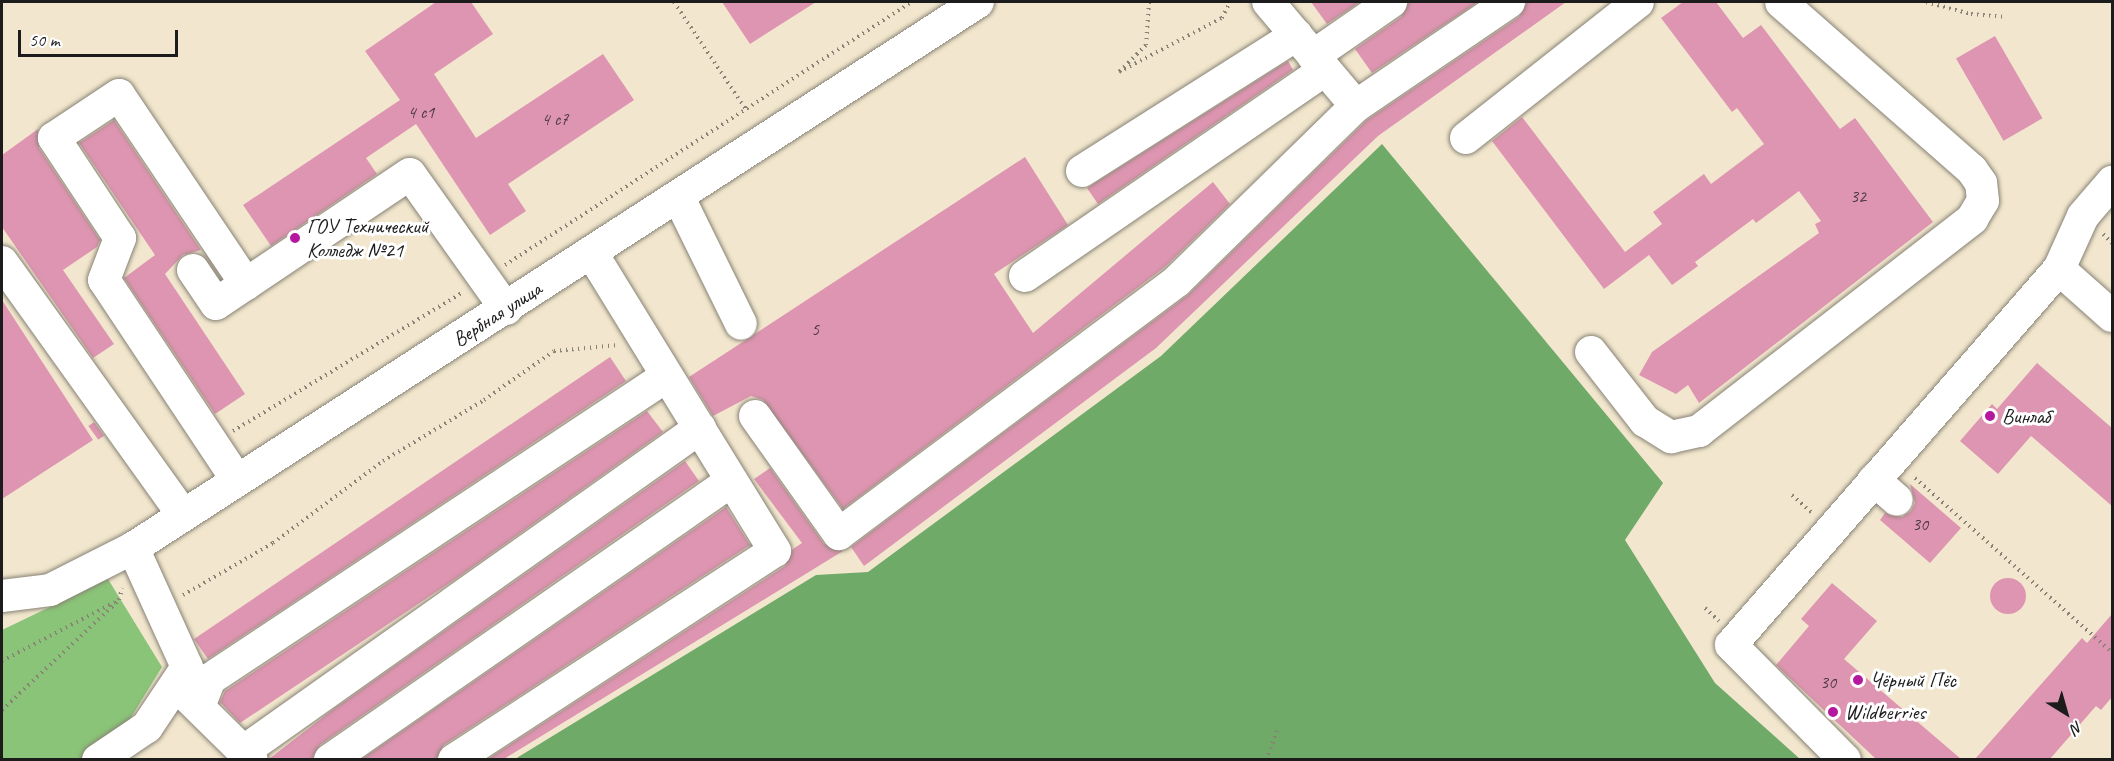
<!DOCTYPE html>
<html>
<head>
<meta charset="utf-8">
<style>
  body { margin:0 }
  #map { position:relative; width:2114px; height:761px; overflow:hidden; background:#f2e7ce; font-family:Caveat,sans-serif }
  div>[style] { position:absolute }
  .green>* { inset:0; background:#8ac478 }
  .forest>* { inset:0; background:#6faa68 }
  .building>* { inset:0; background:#de95b1; transform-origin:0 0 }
  .round { border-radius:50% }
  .path>* { height:4px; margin-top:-2px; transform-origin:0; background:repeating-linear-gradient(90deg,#878275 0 1.5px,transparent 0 6px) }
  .roads { filter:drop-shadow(0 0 2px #878275) drop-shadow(0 0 2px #878275) }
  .minor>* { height:32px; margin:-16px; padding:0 16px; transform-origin:16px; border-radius:16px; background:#fff }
  .dots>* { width:16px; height:16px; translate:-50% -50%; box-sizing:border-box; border:3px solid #fff; border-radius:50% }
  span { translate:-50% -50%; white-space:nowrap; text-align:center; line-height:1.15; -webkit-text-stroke:6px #fff; paint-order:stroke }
  .number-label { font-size:18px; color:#4c3a41 }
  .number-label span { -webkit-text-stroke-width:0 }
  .poi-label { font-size:21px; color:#1c1c1c }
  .left { translate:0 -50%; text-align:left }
  .street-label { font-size:21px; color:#1c1c1c }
  .frame { position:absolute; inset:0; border:3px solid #1c1c1c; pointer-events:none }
  .north { position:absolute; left:2036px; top:683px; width:60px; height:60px; -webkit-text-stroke:4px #fff; paint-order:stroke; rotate:143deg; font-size:16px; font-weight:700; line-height:24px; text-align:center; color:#1c1c1c }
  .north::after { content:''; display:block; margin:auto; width:21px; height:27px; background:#1c1c1c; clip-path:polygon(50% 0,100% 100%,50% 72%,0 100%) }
  .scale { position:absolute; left:18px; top:30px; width:160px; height:27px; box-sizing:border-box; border:3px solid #1c1c1c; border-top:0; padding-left:8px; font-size:18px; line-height:21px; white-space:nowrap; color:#1c1c1c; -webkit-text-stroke:4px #fff; paint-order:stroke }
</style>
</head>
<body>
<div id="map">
  <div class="green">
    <i style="clip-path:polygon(108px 579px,162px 667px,122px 732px,82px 759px,2px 759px,2px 630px)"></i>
  </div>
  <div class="forest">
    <i style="clip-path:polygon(1382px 144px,1663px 483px,1625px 540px,1715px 683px,1800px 759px,515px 759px,816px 575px,868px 572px,1161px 356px)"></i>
  </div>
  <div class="building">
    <i style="clip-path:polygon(436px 2px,471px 2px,493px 34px,434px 74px,476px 138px,603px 54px,634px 100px,508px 184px,526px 211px,490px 235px,416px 124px,366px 158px,377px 174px,271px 246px,243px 205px,400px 100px,365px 51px)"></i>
    <i style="clip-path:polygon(722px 2px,816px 2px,750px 44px)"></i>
    <i style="clip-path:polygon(1311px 2px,1360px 2px,1327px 24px)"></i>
    <i style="clip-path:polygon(1409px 2px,1478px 2px,1372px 73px,1355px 49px,1401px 17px)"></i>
    <i style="clip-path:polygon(1527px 2px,1566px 2px,1378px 136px,1156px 348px,864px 566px,851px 547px,1188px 295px,1367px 120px,1519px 17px)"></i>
    <i style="clip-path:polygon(1683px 2px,1716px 2px,1743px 38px,1761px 25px,1840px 129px,1855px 118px,1933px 222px,1699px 403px,1688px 385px,1676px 394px,1639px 375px,1652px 352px,1819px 233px,1815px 224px,1821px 221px,1799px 191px,1756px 223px,1753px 219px,1695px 262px,1698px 266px,1672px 285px,1649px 255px,1604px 289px,1492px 141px,1522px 117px,1625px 252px,1662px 224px,1653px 212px,1704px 174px,1711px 184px,1764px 144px,1737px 108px,1732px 112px,1661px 18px)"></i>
    <i style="left:1995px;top:36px;width:95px;height:45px;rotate:60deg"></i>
    <i style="clip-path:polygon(1288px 61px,1293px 70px,1098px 204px,1087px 188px)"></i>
    <i style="clip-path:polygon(114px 120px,201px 250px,183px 255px,165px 274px,245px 394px,215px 414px,124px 278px,155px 255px,79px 143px)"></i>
    <i style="clip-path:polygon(38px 129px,39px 148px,100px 240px,97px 247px,63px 270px,114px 344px,93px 358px,2px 227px,2px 155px)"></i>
    <i style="clip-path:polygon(1025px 157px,1068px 225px,994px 274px,1033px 333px,1213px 182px,1230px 204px,1165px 267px,843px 509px,763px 400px,751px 396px,713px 416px,689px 377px)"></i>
    <i style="clip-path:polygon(2px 300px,93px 440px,2px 499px)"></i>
    <i style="clip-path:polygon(610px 357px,626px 381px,208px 659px,194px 639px)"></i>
    <i style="clip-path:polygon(2037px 363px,2112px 428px,2112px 506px,2031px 436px,1998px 474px,1960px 441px,1992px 404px,1997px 409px)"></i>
    <i style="clip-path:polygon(647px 411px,663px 432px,457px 578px,240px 723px,220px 702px,225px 691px)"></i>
    <i style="left:94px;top:422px;width:17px;height:7px;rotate:54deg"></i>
    <i style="clip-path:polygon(685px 461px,699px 481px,320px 745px,312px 759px,269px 759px,331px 711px)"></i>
    <i style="clip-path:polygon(770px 468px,824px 544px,843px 551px,504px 759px,488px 759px,785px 566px,793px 549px,802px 543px,754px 479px)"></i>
    <i style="clip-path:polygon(1910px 484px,1961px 528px,1930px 563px,1880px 520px,1885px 513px,1902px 517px,1911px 511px,1915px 503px)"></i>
    <i style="clip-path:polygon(726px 507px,750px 545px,444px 745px,436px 759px,362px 759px)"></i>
    <i class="round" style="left:1990px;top:578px;width:36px;height:36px"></i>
    <i style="clip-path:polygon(1832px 583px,1877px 621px,1844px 659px,1961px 759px,1876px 759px,1776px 665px,1809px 626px,1801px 619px)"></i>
    <i style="clip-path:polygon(2112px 614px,2112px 697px,2101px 710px,2096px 706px,2050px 759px,1975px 759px,2082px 638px,2087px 643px)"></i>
  </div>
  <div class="path">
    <i style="left:674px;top:2px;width:128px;rotate:56.2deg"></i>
    <i style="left:1149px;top:2px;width:43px;rotate:94deg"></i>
    <i style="left:1146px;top:45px;width:38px;rotate:135deg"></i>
    <i style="left:1119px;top:72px;width:116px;rotate:-27.7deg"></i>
    <i style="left:1222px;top:18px;width:18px;rotate:-63deg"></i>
    <i style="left:1926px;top:2px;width:47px;rotate:14.9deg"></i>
    <i style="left:1971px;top:14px;width:33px;rotate:5deg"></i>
    <i style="left:2103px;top:234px;width:13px;rotate:45deg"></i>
    <i style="left:505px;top:265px;width:485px;rotate:-32.9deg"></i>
    <i style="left:233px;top:431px;width:269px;rotate:-31.1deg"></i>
    <i style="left:1915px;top:478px;width:263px;rotate:41.5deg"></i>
    <i style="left:1792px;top:495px;width:27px;rotate:42deg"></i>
    <i style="left:183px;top:595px;width:104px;rotate:-30deg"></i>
    <i style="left:273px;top:543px;width:137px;rotate:-36.7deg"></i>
    <i style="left:383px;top:461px;width:118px;rotate:-31.1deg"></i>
    <i style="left:484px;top:400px;width:85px;rotate:-35deg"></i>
    <i style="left:554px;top:351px;width:64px;rotate:-5.4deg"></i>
    <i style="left:1705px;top:608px;width:19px;rotate:43deg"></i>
    <i style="left:2px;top:661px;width:127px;rotate:-27.6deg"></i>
    <i style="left:2px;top:710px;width:161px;rotate:-43.2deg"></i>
    <i style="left:119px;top:600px;width:12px;rotate:-76deg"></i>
    <i style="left:1266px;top:760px;width:31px;rotate:-69deg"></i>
  </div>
  <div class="roads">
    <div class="minor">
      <i style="left:1313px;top:56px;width:95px;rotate:-34.7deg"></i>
      <i style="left:1356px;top:106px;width:185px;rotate:-34.2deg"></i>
      <i style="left:1466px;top:138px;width:219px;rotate:-38.3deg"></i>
      <i style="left:1082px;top:171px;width:254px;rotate:-32.4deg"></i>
      <i style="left:679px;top:198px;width:140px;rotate:63.8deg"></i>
      <i style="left:2px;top:262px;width:311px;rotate:54.4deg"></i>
      <i style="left:2059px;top:269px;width:58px;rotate:-65.6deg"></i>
      <i style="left:2083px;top:216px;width:45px;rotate:-49.5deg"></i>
      <i style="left:193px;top:270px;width:41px;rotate:55.9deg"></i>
      <i style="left:216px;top:304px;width:36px;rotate:-34deg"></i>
      <i style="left:1025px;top:276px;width:364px;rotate:-34.5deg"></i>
      <i style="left:1591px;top:352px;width:88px;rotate:52deg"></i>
      <i style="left:1645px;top:421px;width:31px;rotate:32deg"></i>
      <i style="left:1671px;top:437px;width:29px;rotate:-12deg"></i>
      <i style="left:1699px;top:431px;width:346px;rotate:-37.8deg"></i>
      <i style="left:1972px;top:219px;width:21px;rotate:-59deg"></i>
      <i style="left:1983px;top:201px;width:18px;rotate:-96deg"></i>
      <i style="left:1981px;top:183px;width:16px;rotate:-125deg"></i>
      <i style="left:1972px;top:170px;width:254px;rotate:-138.7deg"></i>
      <i style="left:755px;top:416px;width:145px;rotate:54.6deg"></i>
      <i style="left:839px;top:534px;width:422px;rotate:-36.8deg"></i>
      <i style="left:1177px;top:281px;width:250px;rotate:-44.4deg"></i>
      <i style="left:1356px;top:106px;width:136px;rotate:-130.2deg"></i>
      <i style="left:237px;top:480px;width:240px;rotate:-123.6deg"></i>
      <i style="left:104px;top:280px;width:45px;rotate:-69.1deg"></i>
      <i style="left:120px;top:238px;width:120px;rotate:-123.4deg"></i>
      <i style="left:54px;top:138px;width:78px;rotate:-33.5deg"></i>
      <i style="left:119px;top:95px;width:228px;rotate:56.1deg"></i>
      <i style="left:246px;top:284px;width:197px;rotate:-33.9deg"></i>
      <i style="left:410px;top:174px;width:166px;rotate:54.6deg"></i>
      <i style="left:1874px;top:480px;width:30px;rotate:41deg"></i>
      <i style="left:2px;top:596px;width:48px;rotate:-7.1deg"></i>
      <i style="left:50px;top:590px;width:93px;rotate:-26.8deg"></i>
      <i style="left:133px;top:548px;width:1006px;rotate:-32.87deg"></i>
      <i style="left:184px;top:693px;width:95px;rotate:44.6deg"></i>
      <i style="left:199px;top:707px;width:30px;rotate:-69deg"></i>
      <i style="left:210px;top:679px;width:548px;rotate:-33.55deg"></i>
      <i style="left:244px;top:751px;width:559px;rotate:-35.31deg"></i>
      <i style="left:98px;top:760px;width:59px;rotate:-34deg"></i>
      <i style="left:147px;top:727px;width:72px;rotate:-56.3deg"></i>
      <i style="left:187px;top:667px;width:131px;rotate:-114.4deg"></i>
      <i style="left:330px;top:760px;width:489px;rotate:-34.8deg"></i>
      <i style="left:454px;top:760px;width:383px;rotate:-33.1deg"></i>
      <i style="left:775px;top:551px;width:349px;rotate:-121.6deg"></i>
      <i style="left:1845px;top:760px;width:162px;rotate:-134.7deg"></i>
      <i style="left:1731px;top:645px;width:499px;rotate:-48.9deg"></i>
      <i style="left:2059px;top:269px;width:71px;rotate:41.6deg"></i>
    </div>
  </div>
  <div class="dots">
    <i style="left:295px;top:238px;background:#b5179e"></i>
    <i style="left:1990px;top:416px;background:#b5179e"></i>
    <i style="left:1858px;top:680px;background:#b5179e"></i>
    <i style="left:1833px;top:712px;background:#b5179e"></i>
  </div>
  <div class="number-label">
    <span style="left:421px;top:112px">4 с1</span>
    <span style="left:555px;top:119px">4 с7</span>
    <span style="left:1858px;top:196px">32</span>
    <span style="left:815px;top:329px">5</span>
    <span style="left:1920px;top:524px">30</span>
    <span style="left:1828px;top:682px">30</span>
  </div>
  <div class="poi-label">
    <span class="left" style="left:307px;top:238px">ГОУ Технический<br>Колледж №21</span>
    <span class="left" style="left:2002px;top:416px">Винлаб</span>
    <span class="left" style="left:1870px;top:680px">Чёрный Пёс</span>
    <span class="left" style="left:1845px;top:712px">Wildberries</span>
  </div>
  <div class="street-label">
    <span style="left:497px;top:314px;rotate:-33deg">Вербная улица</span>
  </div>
  <div class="frame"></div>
  <div class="north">N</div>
  <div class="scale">50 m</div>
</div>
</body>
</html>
